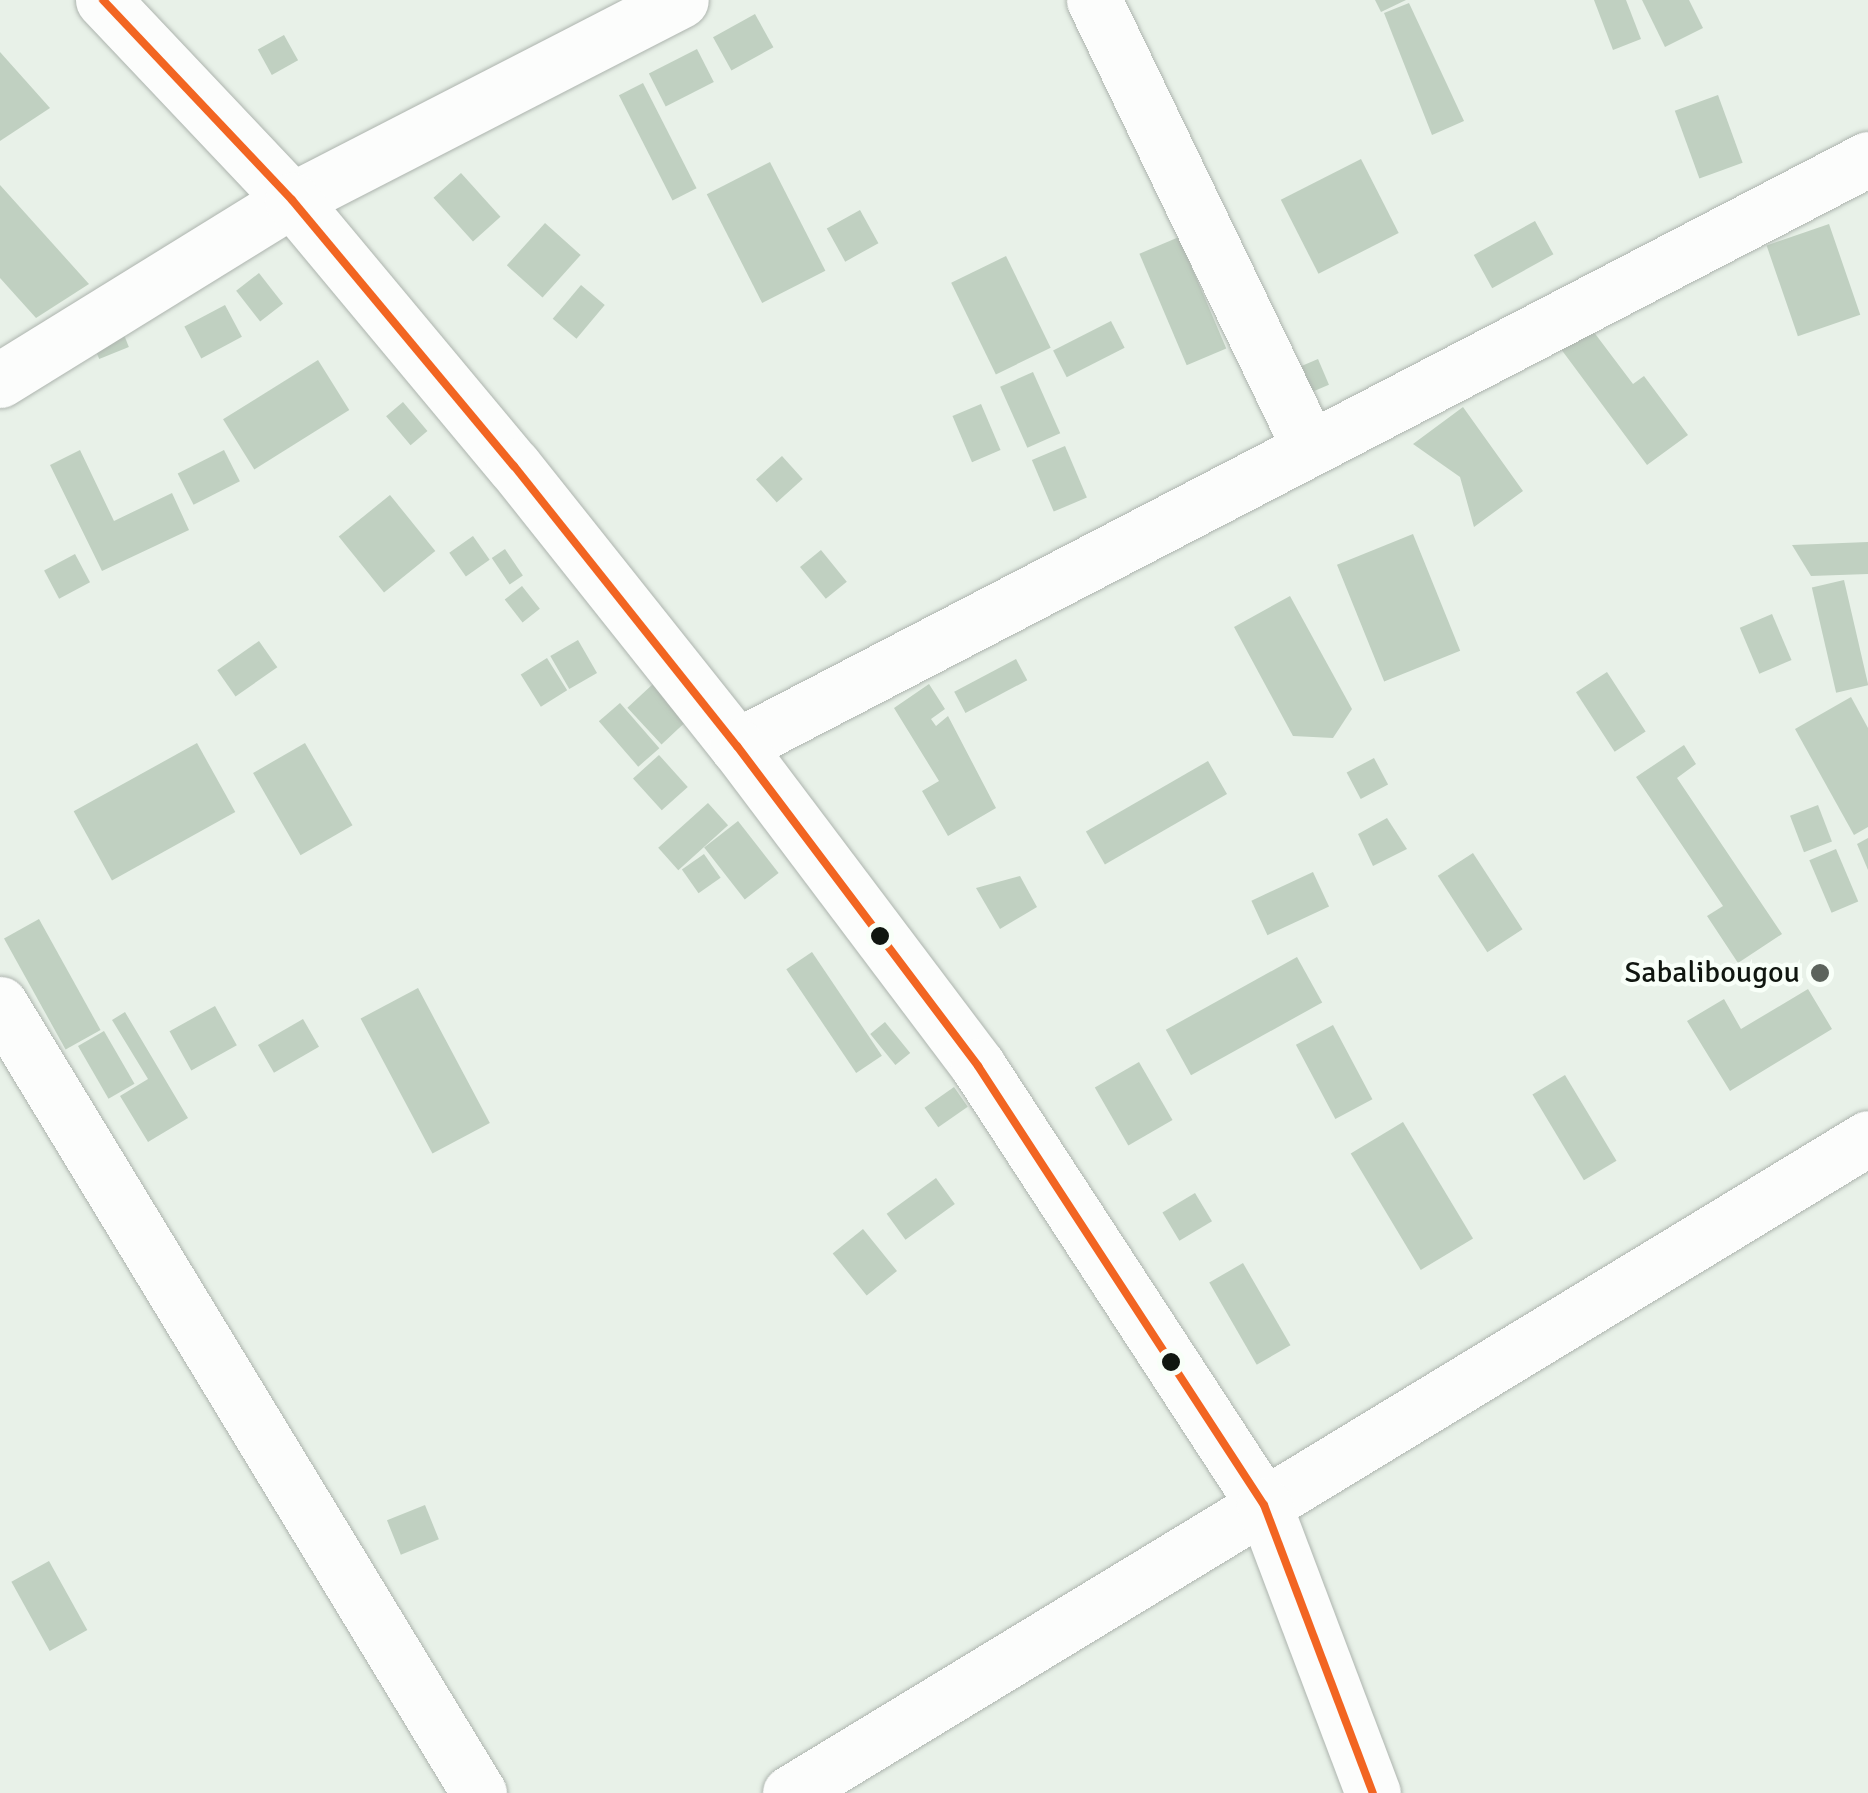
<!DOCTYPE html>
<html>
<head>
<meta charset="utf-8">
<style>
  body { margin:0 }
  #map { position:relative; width:1868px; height:1793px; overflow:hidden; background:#e8f1e8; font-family:Signika,sans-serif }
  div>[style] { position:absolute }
  .building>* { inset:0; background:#c0d0c1; transform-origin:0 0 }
  .roads { filter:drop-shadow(0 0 2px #adb4ae) drop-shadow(0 0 2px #adb4ae) }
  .minor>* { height:55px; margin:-27.5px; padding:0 27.5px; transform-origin:27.5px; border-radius:27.5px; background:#fcfdfc }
  .major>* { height:55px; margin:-27.5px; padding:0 27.5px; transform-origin:27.5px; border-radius:27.5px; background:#fcfdfc }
  .bus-1>* { height:8px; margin:-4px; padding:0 4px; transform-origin:4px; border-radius:4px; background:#f26522 }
  .dots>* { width:28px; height:28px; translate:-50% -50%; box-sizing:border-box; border:5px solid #f8fff8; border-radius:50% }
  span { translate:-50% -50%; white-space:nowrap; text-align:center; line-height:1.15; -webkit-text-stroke:9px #f8fff8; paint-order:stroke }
  .poi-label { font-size:30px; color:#101610 }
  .right { translate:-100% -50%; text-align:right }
</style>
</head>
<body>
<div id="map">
  <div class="building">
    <i style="clip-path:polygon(1375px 0,1406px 0,1381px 12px)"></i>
    <i style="clip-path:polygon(1594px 0,1626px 0,1641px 39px,1613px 50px)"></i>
    <i style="clip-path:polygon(1642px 0,1689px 0,1703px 28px,1665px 47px)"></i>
    <i style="clip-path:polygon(1409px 3px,1464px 121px,1432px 135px,1384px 13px)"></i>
    <i style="left:755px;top:14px;width:38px;height:48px;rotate:61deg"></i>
    <i style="left:284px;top:35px;width:29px;height:30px;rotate:61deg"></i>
    <i style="left:697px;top:49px;width:37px;height:54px;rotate:63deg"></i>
    <i style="clip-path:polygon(0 52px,50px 108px,0 141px)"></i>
    <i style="left:643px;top:83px;width:118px;height:27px;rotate:63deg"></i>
    <i style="left:1718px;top:95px;width:72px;height:46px;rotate:70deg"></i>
    <i style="left:1361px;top:159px;width:83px;height:90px;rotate:63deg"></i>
    <i style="left:770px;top:162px;width:122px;height:71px;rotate:63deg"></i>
    <i style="left:461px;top:173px;width:59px;height:37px;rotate:48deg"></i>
    <i style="clip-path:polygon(0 185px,89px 284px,36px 318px,0 278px)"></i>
    <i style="left:860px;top:210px;width:38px;height:38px;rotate:61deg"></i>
    <i style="left:1535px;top:221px;width:38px;height:70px;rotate:61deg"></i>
    <i style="left:545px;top:223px;width:48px;height:57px;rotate:42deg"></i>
    <i style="left:1829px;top:224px;width:96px;height:66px;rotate:71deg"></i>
    <i style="left:1179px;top:237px;width:121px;height:43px;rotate:67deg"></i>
    <i style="left:1006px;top:256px;width:102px;height:61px;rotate:64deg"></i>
    <i style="left:259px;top:273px;width:39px;height:29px;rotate:52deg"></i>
    <i style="left:581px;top:285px;width:31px;height:44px;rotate:40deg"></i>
    <i style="left:225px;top:305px;width:36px;height:46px;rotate:62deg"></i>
    <i style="clip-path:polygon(1584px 319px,1633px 384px,1644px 376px,1688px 435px,1647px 465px,1555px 341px)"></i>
    <i style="left:118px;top:320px;width:29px;height:32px;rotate:68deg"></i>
    <i style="left:1111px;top:321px;width:30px;height:65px;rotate:63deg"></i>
    <i style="left:1318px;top:359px;width:28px;height:30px;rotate:67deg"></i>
    <i style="left:318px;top:360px;width:59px;height:112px;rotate:58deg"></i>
    <i style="left:1033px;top:372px;width:67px;height:36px;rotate:66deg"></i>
    <i style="left:403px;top:402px;width:38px;height:22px;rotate:50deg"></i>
    <i style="left:981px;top:404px;width:50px;height:31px;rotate:67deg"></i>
    <i style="clip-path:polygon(1463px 407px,1523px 491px,1474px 527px,1460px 477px,1413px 444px)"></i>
    <i style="left:1065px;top:446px;width:56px;height:36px;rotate:67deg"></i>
    <i style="clip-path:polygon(80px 450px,114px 521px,172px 493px,189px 530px,102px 571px,50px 465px)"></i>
    <i style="left:224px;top:450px;width:35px;height:52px;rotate:63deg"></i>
    <i style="left:782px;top:456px;width:31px;height:35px;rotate:48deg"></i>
    <i style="left:390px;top:495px;width:72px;height:66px;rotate:51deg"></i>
    <i style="left:1413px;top:534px;width:126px;height:82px;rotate:68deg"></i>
    <i style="left:473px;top:536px;width:29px;height:29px;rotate:55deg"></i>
    <i style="clip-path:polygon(1868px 542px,1868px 574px,1811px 576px,1792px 545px)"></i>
    <i style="left:505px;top:549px;width:32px;height:16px;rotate:56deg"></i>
    <i style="left:821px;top:550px;width:41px;height:27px;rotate:51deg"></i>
    <i style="left:75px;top:554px;width:32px;height:35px;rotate:62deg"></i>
    <i style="left:1844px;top:580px;width:108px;height:33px;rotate:77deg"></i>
    <i style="left:522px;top:586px;width:29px;height:22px;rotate:52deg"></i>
    <i style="clip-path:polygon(1290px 596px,1352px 709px,1333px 738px,1293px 736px,1234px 627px)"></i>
    <i style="left:1772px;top:614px;width:50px;height:35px;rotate:67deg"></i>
    <i style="left:578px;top:640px;width:38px;height:32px;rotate:60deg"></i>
    <i style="left:259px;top:641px;width:32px;height:51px;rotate:55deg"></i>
    <i style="left:547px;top:658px;width:38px;height:31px;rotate:58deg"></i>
    <i style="left:1016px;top:659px;width:24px;height:70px;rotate:62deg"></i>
    <i style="left:1607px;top:672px;width:71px;height:37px;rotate:57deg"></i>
    <i style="left:653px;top:684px;width:50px;height:35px;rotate:47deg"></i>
    <i style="clip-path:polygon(929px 684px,945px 709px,931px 719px,936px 726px,948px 716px,996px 808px,948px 836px,922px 791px,939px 781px,894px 708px)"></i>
    <i style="clip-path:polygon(1851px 697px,1868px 728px,1868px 827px,1854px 835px,1795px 729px)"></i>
    <i style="left:620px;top:703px;width:60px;height:28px;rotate:49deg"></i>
    <i style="left:197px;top:743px;width:79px;height:141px;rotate:61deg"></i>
    <i style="left:305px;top:743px;width:95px;height:60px;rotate:60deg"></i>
    <i style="clip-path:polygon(1684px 745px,1696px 764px,1677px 778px,1782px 934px,1738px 963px,1707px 916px,1723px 906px,1636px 777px)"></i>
    <i style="left:659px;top:755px;width:43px;height:35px;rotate:48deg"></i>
    <i style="left:1374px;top:758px;width:30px;height:31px;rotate:62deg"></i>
    <i style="left:1208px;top:761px;width:38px;height:141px;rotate:60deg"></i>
    <i style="left:708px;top:803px;width:30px;height:67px;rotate:48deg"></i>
    <i style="left:1818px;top:805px;width:39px;height:30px;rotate:69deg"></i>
    <i style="clip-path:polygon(1387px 818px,1407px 849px,1373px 866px,1358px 834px)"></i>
    <i style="left:738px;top:821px;width:66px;height:43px;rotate:52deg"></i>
    <i style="clip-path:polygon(1868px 838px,1868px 870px,1857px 844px)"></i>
    <i style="left:1836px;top:849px;width:57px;height:29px;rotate:67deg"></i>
    <i style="left:1473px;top:853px;width:91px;height:42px;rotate:57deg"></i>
    <i style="left:704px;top:854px;width:29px;height:27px;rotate:55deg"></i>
    <i style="left:1313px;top:872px;width:38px;height:68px;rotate:65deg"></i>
    <i style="clip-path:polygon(1020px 876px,1037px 907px,1000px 929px,976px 888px)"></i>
    <i style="left:39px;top:919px;width:127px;height:40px;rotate:61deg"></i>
    <i style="left:812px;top:952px;width:125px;height:31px;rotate:56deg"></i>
    <i style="left:1297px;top:957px;width:52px;height:150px;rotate:61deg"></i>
    <i style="left:418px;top:988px;width:153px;height:65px;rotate:62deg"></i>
    <i style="clip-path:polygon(1808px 989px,1832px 1029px,1730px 1091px,1687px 1021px,1724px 999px,1741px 1029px)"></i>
    <i style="left:215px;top:1006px;width:45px;height:52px;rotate:61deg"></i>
    <i style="clip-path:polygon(125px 1012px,188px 1118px,148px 1142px,120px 1096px,148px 1079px,112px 1020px)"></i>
    <i style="left:303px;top:1019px;width:32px;height:52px;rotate:60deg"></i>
    <i style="left:885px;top:1022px;width:40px;height:19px;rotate:51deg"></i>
    <i style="left:1333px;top:1025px;width:84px;height:42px;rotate:62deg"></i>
    <i style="left:104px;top:1031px;width:61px;height:30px;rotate:60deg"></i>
    <i style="left:1139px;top:1062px;width:67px;height:51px;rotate:60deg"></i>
    <i style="left:1565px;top:1075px;width:100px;height:38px;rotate:59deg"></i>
    <i style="left:954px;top:1087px;width:24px;height:36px;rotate:55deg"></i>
    <i style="left:1403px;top:1122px;width:136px;height:61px;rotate:59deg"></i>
    <i style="left:936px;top:1178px;width:32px;height:61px;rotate:54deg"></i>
    <i style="left:1195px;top:1193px;width:33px;height:38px;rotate:59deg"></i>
    <i style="left:863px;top:1229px;width:54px;height:39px;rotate:51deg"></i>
    <i style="left:1243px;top:1263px;width:95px;height:39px;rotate:60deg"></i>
    <i style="left:425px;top:1505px;width:37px;height:41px;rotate:68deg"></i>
    <i style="left:49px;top:1561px;width:79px;height:43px;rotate:61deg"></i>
  </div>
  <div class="roads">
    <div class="minor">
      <i style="left:1094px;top:0;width:497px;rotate:64.3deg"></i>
      <i style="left:0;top:380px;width:343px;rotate:-31.7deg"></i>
      <i style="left:292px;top:200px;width:437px;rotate:-27.2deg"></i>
      <i style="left:737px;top:746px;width:1274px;rotate:-27.43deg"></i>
      <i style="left:0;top:1004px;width:923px;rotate:58.74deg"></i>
      <i style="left:790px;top:1793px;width:1261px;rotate:-31.28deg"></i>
    </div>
    <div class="major">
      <i style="left:103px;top:0;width:275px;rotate:46.6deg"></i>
      <i style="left:292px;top:200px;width:346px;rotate:50.2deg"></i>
      <i style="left:514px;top:466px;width:358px;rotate:51.5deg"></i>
      <i style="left:737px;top:746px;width:401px;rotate:53deg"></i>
      <i style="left:978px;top:1066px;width:524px;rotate:56.92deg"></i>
      <i style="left:1264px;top:1505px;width:308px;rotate:69.3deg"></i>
    </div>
  </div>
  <div class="bus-1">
    <i style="left:103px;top:0;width:275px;rotate:46.6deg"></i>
    <i style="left:292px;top:200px;width:346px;rotate:50.2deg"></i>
    <i style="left:514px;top:466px;width:358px;rotate:51.5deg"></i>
    <i style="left:737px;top:746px;width:401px;rotate:53deg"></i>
    <i style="left:978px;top:1066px;width:524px;rotate:56.92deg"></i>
    <i style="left:1264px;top:1505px;width:308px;rotate:69.3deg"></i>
  </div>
  <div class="dots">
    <i style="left:880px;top:936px;background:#101610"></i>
    <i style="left:1820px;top:973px;background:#5c635c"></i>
    <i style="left:1171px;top:1362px;background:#101610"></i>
  </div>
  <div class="poi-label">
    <span class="right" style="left:1800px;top:973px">Sabalibougou</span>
  </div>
</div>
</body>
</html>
